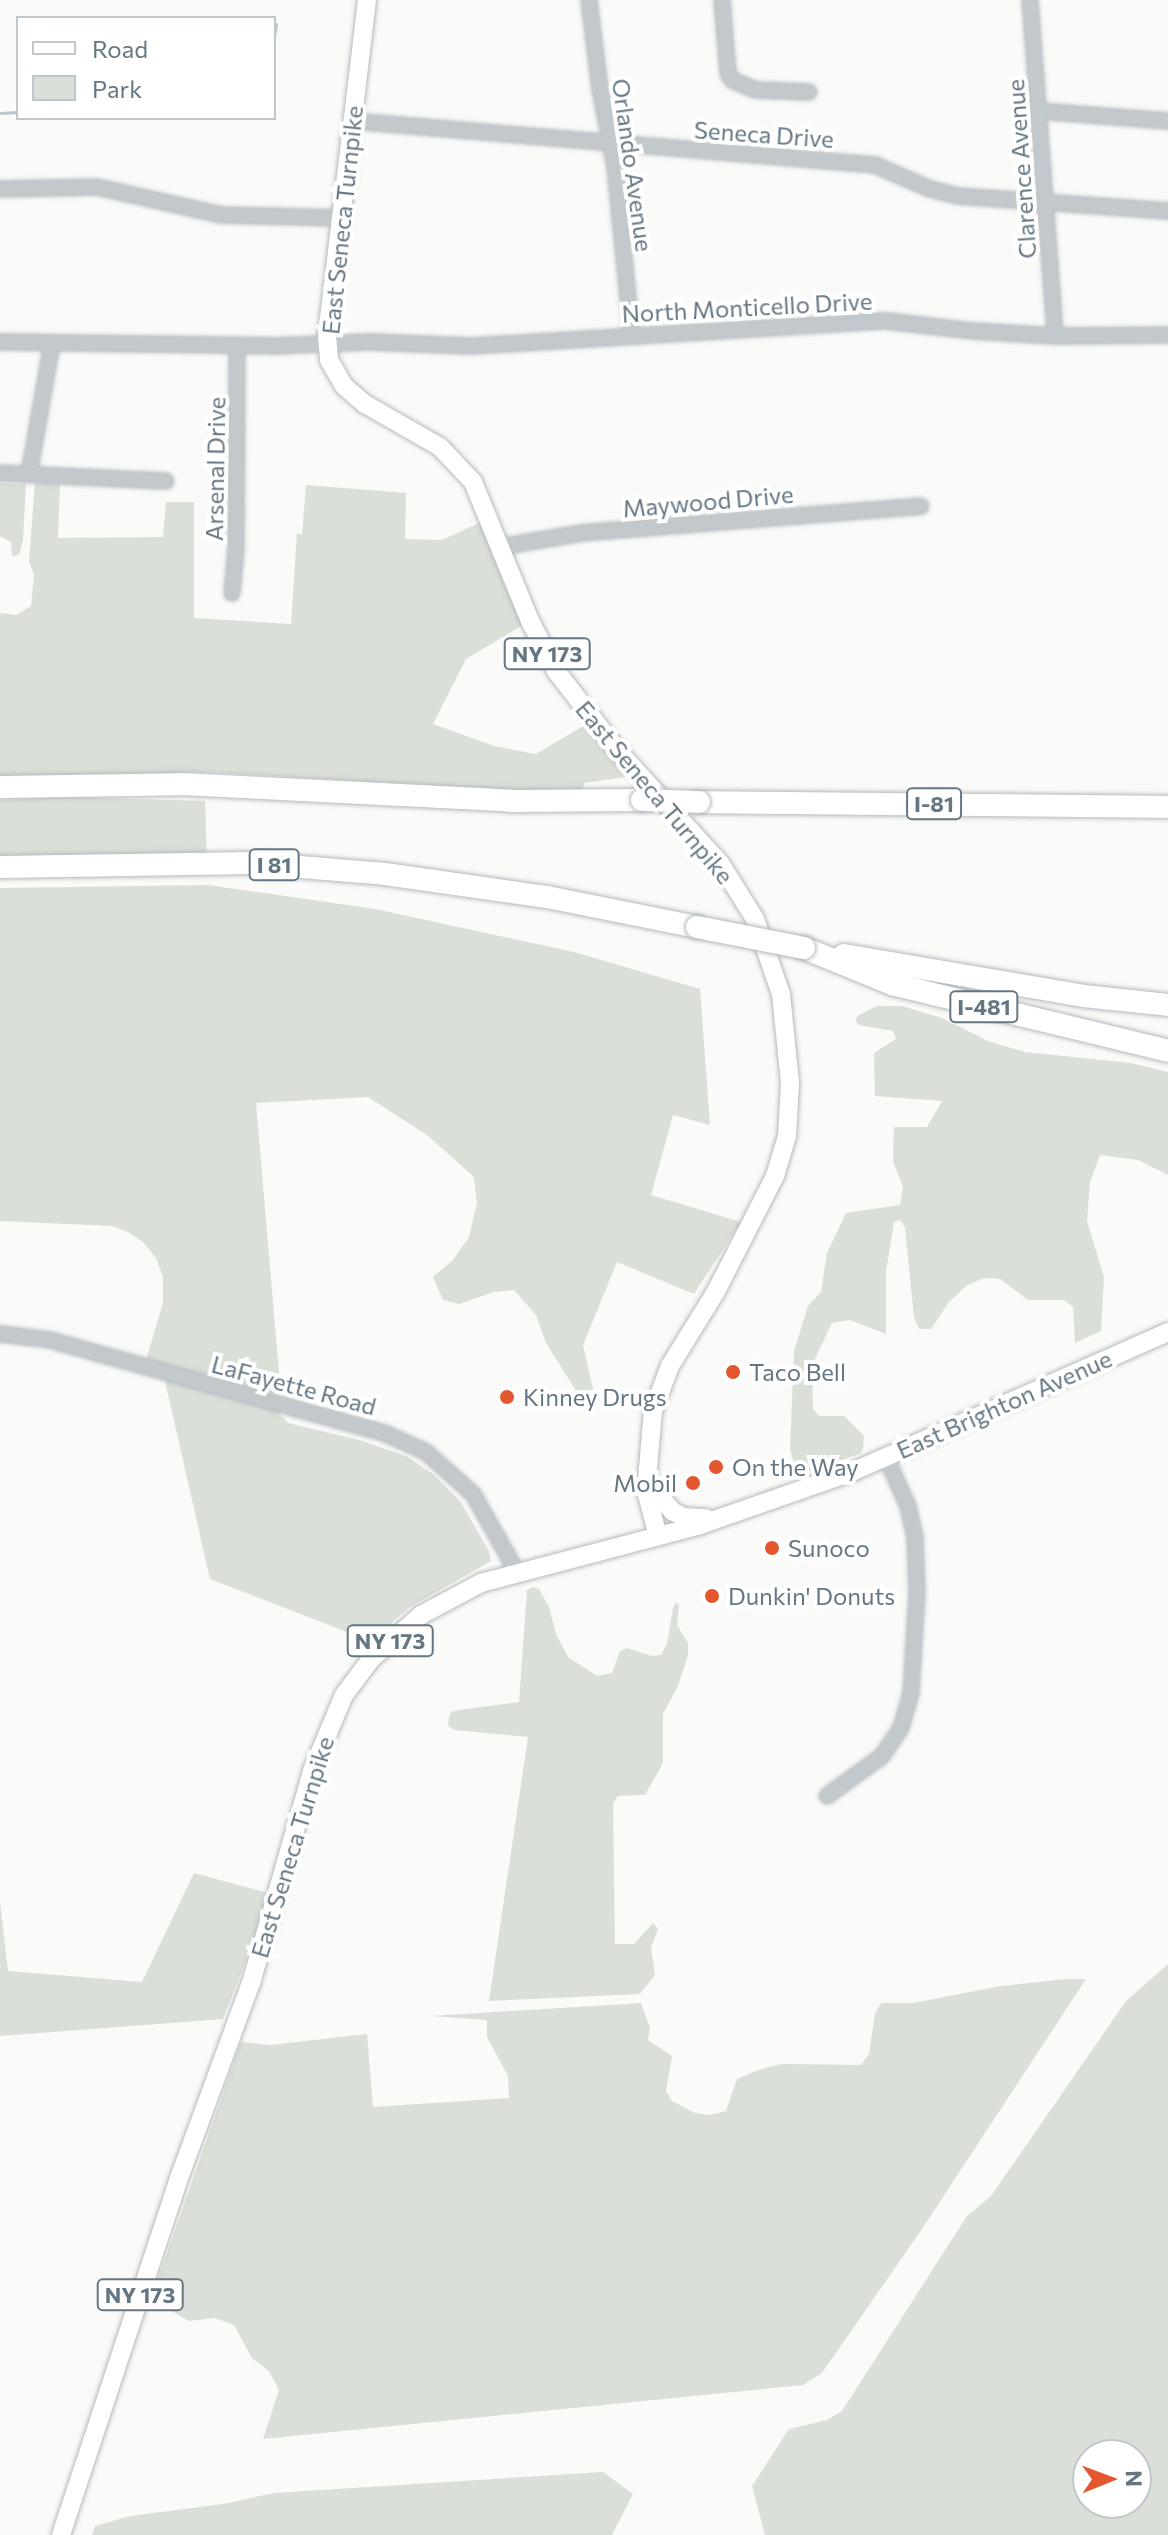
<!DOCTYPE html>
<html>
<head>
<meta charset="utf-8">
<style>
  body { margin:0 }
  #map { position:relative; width:1168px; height:2535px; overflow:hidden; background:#fafaf8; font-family:Commissioner,sans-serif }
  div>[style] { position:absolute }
  .green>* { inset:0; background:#dadfd7 }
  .stream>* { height:3px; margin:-1.5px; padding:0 1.5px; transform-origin:1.5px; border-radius:1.5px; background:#bbc7cb }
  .roads { filter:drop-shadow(0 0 2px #b5babe) drop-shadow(0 0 2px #b5babe) }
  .minor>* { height:14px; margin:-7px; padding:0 7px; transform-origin:7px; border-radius:7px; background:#c3c8cc }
  .major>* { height:18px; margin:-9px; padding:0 9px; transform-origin:9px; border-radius:9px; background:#fff }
  .highway>* { height:22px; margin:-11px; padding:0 11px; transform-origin:11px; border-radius:11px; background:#fff }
  .bridges { filter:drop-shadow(0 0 2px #b4b9bd) drop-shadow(0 0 2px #b4b9bd) }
  .highway-bridge>* { height:22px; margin:-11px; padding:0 11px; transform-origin:11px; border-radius:11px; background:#fff }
  .dots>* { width:22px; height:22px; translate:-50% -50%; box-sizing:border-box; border:4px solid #fff; border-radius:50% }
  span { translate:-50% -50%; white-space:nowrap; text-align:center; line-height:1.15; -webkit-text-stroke:8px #fff; paint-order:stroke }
  .shield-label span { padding:2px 6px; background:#fff; border:2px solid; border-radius:6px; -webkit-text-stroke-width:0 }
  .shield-label { font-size:22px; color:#657683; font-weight:700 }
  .street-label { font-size:24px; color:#657683 }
  .poi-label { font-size:24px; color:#657683 }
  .left { translate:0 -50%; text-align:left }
  .right { translate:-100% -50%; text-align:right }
  .legend { position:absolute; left:16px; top:16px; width:260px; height:104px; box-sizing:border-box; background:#fff; border:2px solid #c1c8cd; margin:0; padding:10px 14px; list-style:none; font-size:24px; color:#657683 }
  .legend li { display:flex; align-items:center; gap:16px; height:40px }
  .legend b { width:40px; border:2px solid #c1c8cd }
  .north { position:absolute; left:1072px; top:2439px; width:80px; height:80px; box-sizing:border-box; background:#fff; border:2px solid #c1c8cd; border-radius:50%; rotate:89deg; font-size:22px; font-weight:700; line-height:32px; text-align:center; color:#657683 }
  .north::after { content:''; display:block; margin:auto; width:28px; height:36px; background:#e4572e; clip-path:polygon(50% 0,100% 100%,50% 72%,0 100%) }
</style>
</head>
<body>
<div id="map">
  <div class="green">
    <i style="clip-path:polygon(0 483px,26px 484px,23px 540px,19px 555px,12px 556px,11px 542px,0 536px)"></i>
    <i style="clip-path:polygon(35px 483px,60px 484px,58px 538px,163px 537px,166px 502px,194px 502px,194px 618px,291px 624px,297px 533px,302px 535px,306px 485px,406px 493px,405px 539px,442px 540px,481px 522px,523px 625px,466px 659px,433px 724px,494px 746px,536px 754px,585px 725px,633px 776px,584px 783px,582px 794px,206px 772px,0 777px,0 613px,16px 615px,31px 606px,34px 575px,29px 561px)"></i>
    <i style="clip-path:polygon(62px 797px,205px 801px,207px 859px,0 856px,0 800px)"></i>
    <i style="clip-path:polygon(208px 885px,375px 909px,574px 952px,700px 989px,710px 1125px,673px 1115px,651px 1195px,741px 1222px,694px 1294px,617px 1262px,583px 1345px,595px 1398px,578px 1406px,575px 1389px,546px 1343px,536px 1315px,514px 1290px,494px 1292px,459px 1304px,443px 1300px,433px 1277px,453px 1260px,469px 1237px,477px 1203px,474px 1177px,427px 1135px,368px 1097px,256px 1103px,281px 1396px,146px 1360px,163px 1303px,163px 1277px,156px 1258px,143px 1242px,128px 1232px,112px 1226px,0 1221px,0 888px)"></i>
    <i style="clip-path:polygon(877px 1006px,902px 1006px,942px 1018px,988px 1041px,1025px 1052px,1131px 1063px,1168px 1072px,1168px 1175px,1138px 1160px,1100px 1155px,1090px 1182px,1087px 1221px,1104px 1277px,1101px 1331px,1075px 1343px,1073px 1307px,1064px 1300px,1028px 1300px,1000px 1279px,984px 1278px,966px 1286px,949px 1302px,931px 1329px,919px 1329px,914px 1317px,905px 1228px,901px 1220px,894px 1222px,886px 1272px,886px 1334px,850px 1320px,832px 1323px,812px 1365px,813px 1409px,819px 1416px,844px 1416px,864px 1436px,863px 1448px,861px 1453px,813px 1471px,797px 1473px,790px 1450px,794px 1351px,808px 1306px,821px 1292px,827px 1253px,846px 1213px,900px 1205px,903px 1187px,893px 1161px,894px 1127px,927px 1127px,942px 1101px,875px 1096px,874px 1053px,896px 1039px,893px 1031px,858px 1025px,856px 1020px,857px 1016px)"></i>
    <i style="clip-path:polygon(164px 1377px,277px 1410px,288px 1423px,359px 1440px,406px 1456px,433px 1474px,460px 1501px,489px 1551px,491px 1561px,410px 1607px,370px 1641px,210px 1579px)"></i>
    <i style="clip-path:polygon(533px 1587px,539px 1589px,549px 1607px,556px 1634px,568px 1657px,597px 1676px,612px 1673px,620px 1651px,627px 1648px,652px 1656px,661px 1655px,667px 1644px,673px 1608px,676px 1603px,679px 1605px,677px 1625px,688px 1643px,688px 1655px,678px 1686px,663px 1714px,663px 1763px,645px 1795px,618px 1796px,613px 1803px,615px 1944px,634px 1944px,653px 1923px,658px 1929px,651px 1948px,655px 1975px,640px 1994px,489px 2001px,528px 1737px,454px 1730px,448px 1725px,449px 1717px,451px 1712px,458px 1710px,519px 1702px,527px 1590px)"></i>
    <i style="clip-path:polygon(194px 1873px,272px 1894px,223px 2019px,0 2036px,0 1902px,8px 1971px,142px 1982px)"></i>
    <i style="clip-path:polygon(evenodd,1168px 1964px,1168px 2535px,765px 2535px,752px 2486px,789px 2429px,827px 2420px,842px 2411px,967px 2216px,991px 2196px,1126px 2001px,1168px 1964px,1088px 2455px,1136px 2455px,1136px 2503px,1088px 2503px,1088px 2455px)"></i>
    <i style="clip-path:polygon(1066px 1979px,1086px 1979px,922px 2229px,822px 2373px,803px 2385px,263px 2439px,279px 2390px,269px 2371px,252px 2358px,234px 2325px,215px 2318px,189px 2321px,151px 2299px,241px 2042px,270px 2045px,367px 2034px,373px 2107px,509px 2098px,508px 2076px,487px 2037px,487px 2020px,431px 2016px,641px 2003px,650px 2028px,648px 2040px,672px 2056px,666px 2091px,672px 2101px,695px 2113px,710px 2115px,726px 2111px,737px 2079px,758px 2070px,782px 2064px,861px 2065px,869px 2054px,875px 2013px,881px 2003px,913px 2003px,1001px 1986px)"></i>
    <i style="clip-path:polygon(603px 2472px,633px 2494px,612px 2535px,92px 2535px,95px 2526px,130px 2516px,223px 2504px,274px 2493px)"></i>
  </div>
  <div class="stream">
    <i style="left:274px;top:37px;width:13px;rotate:-81deg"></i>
    <i style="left:0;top:113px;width:18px;rotate:-3deg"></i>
  </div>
  <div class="roads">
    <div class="minor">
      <i style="left:589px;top:0;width:90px;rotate:83deg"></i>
      <i style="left:600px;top:89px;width:79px;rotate:79.1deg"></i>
      <i style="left:615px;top:167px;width:170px;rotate:84.3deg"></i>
      <i style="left:722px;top:0;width:73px;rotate:85.3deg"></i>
      <i style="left:728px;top:73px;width:8px;rotate:60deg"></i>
      <i style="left:732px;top:80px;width:25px;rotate:23deg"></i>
      <i style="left:755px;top:90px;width:54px;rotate:2.1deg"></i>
      <i style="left:1030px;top:0;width:337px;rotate:85.7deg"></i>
      <i style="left:1039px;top:111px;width:129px;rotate:4.4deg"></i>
      <i style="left:352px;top:121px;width:525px;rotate:4.81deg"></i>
      <i style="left:875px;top:165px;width:60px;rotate:23.6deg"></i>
      <i style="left:930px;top:189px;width:29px;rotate:14deg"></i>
      <i style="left:958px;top:196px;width:211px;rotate:4.1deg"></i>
      <i style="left:0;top:189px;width:97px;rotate:-1.2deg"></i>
      <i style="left:97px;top:187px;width:127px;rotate:12.7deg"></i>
      <i style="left:221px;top:215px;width:120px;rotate:1.4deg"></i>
      <i style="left:0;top:342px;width:273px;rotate:0.8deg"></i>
      <i style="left:273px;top:346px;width:96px;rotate:-2.4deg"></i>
      <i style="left:369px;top:342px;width:103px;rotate:2.2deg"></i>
      <i style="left:472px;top:346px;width:415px;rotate:-3.5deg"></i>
      <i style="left:886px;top:321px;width:88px;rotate:6.6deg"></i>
      <i style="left:973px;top:331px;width:82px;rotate:3.5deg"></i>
      <i style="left:1055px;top:336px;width:113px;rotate:-0.5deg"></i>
      <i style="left:0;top:473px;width:166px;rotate:2.8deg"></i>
      <i style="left:29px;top:474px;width:132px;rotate:-80deg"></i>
      <i style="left:500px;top:547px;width:82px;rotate:-9.8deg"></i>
      <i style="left:581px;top:533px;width:341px;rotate:-4.5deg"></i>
      <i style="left:232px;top:593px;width:44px;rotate:-84.8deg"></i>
      <i style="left:236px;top:549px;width:204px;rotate:-89.7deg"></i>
      <i style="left:0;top:1334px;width:50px;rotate:6.8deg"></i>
      <i style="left:50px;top:1340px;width:291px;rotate:15.6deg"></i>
      <i style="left:330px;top:1418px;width:56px;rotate:15.5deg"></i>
      <i style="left:384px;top:1433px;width:46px;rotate:24.3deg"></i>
      <i style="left:426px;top:1452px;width:63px;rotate:41.8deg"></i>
      <i style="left:473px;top:1494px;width:90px;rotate:60.6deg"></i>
      <i style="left:827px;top:1796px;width:68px;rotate:-36deg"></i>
      <i style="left:882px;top:1756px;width:34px;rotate:-56deg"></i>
      <i style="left:901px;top:1728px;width:36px;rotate:-74deg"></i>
      <i style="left:911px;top:1693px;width:101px;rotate:-86.6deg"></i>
      <i style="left:917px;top:1592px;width:55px;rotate:-92.1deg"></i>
      <i style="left:915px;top:1537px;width:32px;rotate:-103deg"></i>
      <i style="left:908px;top:1506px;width:54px;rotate:-114.2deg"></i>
    </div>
    <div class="major">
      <i style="left:367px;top:0;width:338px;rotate:96.8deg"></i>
      <i style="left:327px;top:336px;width:24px;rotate:85deg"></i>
      <i style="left:329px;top:360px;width:30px;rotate:60deg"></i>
      <i style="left:344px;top:386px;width:28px;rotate:41deg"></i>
      <i style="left:365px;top:404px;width:86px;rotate:29.8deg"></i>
      <i style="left:440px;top:447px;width:48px;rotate:46.7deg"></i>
      <i style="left:473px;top:482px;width:150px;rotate:67.7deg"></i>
      <i style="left:530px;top:621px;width:56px;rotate:62.5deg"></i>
      <i style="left:556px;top:671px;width:101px;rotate:52.2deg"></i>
      <i style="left:618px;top:751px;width:151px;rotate:47.7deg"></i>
      <i style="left:720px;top:863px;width:66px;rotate:58deg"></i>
      <i style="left:755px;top:919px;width:79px;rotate:70.9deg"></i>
      <i style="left:781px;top:994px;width:89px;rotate:84.2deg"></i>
      <i style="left:790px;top:1083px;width:53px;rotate:93.2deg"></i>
      <i style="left:787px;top:1136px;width:42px;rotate:106.7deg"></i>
      <i style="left:775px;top:1176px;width:131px;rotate:117.1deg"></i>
      <i style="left:715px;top:1293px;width:86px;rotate:121.7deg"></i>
      <i style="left:670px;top:1366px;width:48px;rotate:110.7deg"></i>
      <i style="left:653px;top:1411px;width:80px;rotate:95deg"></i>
      <i style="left:646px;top:1491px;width:47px;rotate:75.1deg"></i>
      <i style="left:647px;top:1481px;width:39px;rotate:50deg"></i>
      <i style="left:672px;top:1511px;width:13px;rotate:27deg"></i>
      <i style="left:684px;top:1517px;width:22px;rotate:3deg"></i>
      <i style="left:61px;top:2535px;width:381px;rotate:-71.7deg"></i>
      <i style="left:181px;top:2173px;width:202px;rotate:-69.8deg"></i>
      <i style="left:251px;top:1983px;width:221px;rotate:-73.9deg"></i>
      <i style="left:312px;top:1771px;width:82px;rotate:-67.2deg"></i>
      <i style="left:344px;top:1695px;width:45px;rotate:-53.1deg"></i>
      <i style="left:371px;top:1659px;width:67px;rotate:-41.3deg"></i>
      <i style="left:421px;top:1615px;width:68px;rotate:-28.1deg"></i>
      <i style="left:481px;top:1583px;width:227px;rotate:-14.8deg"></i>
      <i style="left:700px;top:1525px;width:161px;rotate:-19.2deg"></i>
      <i style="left:852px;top:1472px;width:346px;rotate:-23.9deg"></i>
    </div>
    <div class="highway">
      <i style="left:0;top:787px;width:182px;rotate:-0.9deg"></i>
      <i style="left:182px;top:784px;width:330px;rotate:2.9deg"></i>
      <i style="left:512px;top:801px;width:130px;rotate:-0.4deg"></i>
      <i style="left:699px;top:802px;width:469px;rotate:0.6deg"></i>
      <i style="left:0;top:867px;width:252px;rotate:-0.9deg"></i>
      <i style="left:252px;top:863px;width:133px;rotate:4.7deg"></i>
      <i style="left:385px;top:874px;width:164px;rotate:8.1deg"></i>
      <i style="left:547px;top:897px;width:153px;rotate:11.3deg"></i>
      <i style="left:804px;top:948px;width:95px;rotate:22.2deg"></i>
      <i style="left:892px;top:984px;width:284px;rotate:13.6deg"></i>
      <i style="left:844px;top:955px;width:243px;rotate:9.7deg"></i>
      <i style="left:1084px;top:996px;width:84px;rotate:6.1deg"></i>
    </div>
  </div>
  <div class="bridges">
    <div class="highway-bridge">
      <i style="left:642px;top:800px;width:57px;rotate:2deg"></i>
      <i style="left:697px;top:927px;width:109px;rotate:11.1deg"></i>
    </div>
  </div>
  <div class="dots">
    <i style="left:733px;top:1372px;background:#e4572e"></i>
    <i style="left:507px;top:1397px;background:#e4572e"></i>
    <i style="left:716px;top:1467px;background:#e4572e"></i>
    <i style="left:693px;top:1483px;background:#e4572e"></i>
    <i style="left:772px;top:1548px;background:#e4572e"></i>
    <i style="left:712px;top:1596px;background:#e4572e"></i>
  </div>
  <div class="shield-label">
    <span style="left:547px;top:654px">NY 173</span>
    <span style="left:934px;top:804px">I-81</span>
    <span style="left:274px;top:865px">I 81</span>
    <span style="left:984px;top:1007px">I-481</span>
    <span style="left:390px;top:1641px">NY 173</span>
    <span style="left:140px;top:2295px">NY 173</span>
  </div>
  <div class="street-label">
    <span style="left:764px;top:134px;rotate:4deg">Seneca Drive</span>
    <span style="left:633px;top:165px;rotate:82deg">Orlando Avenue</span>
    <span style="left:1021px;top:169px;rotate:-94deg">Clarence Avenue</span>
    <span style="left:342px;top:220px;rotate:-84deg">East Seneca Turnpike</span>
    <span style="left:747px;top:307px;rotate:-3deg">North Monticello Drive</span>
    <span style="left:215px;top:469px;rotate:-89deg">Arsenal Drive</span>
    <span style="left:708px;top:501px;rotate:-5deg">Maywood Drive</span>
    <span style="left:655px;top:792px;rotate:50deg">East Seneca Turnpike</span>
    <span style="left:294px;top:1385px;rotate:15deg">LaFayette Road</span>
    <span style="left:1004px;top:1404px;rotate:-24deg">East Brighton Avenue</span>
    <span style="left:292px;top:1847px;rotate:-73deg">East Seneca Turnpike</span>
  </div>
  <div class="poi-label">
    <span class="left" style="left:749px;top:1372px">Taco Bell</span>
    <span class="left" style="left:523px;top:1397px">Kinney Drugs</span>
    <span class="left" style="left:732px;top:1467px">On the Way</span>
    <span class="right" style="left:677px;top:1483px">Mobil</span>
    <span class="left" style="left:788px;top:1548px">Sunoco</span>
    <span class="left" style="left:728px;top:1596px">Dunkin' Donuts</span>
  </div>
  <ul class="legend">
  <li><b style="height:10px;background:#fff"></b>Road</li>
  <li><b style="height:22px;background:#dadfd7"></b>Park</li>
  </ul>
  <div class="north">N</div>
</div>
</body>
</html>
